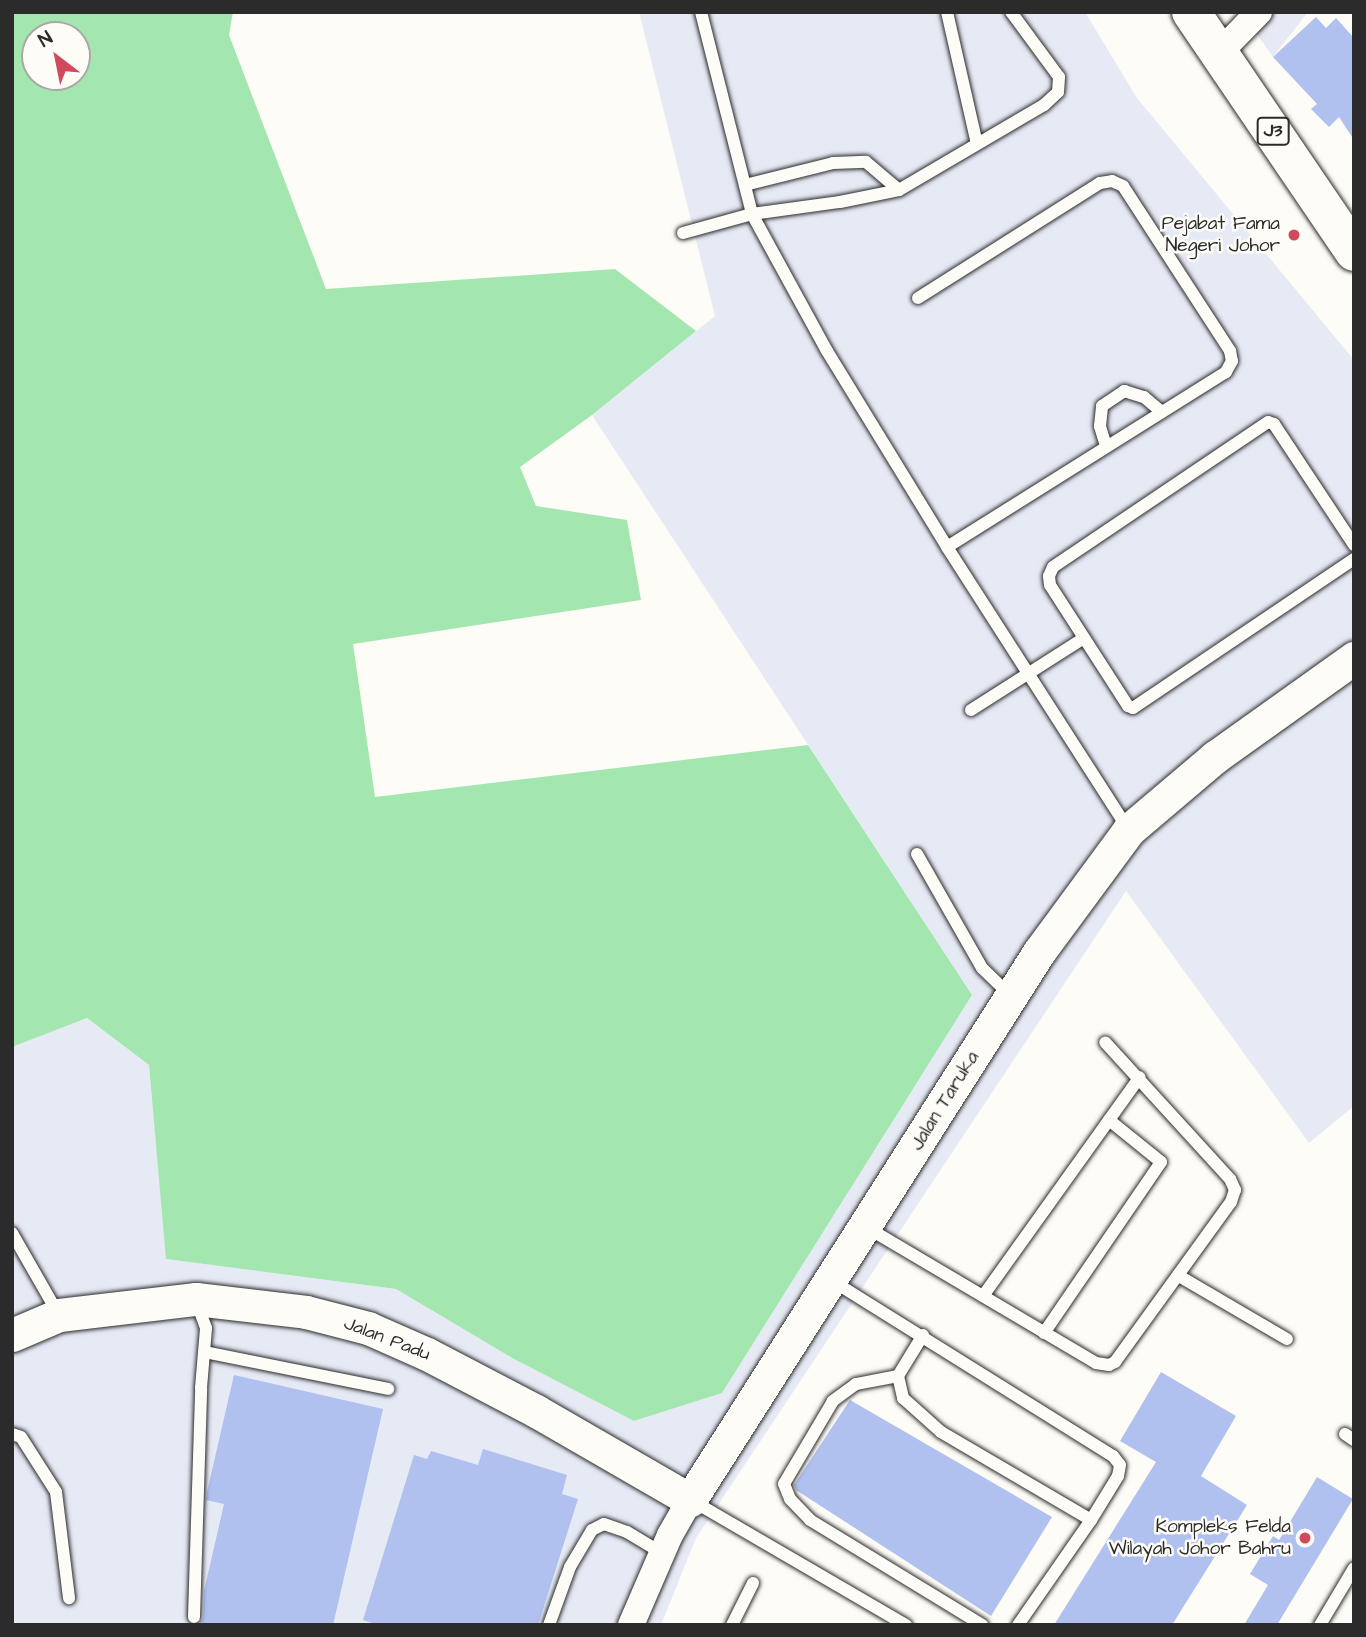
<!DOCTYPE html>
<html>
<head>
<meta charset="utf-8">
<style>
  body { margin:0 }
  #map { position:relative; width:1366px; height:1637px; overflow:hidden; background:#fdfcf7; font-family:"Architects Daughter",sans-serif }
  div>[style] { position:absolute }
  .built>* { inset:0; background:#e6eaf5 }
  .green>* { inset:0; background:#a4e6b0 }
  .building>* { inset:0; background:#b0c0ef }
  .roads { filter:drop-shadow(0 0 2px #2b2b2b) drop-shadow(0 0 2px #2b2b2b) }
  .service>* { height:12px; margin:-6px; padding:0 6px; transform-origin:6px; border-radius:6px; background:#fdfcf7 }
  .minor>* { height:26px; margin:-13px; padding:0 13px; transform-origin:13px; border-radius:13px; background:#fdfcf7 }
  .tertiary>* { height:33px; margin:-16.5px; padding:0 16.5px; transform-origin:16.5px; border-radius:16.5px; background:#fdfcf7 }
  .primary>* { height:38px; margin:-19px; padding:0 19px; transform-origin:19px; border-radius:19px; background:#fdfcf7 }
  .dots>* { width:19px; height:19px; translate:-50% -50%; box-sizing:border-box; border:4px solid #fdfcf7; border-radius:50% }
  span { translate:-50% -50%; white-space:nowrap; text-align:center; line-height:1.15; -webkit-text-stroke:5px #fdfcf7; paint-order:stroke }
  .shield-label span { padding:2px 5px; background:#fdfcf7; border:2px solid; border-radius:5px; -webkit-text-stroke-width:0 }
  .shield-label { font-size:18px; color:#2b2b2b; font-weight:700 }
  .poi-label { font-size:19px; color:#2b2b2b }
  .right { translate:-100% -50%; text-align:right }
  .street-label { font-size:19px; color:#2b2b2b }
  .frame { position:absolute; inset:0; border:14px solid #2b2b2b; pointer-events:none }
  .north { position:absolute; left:21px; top:21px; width:70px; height:70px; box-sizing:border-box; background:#fdfcf7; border:2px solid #a9a8a5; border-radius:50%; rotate:328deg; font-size:19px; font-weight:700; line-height:28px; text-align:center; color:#2b2b2b }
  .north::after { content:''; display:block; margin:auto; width:24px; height:32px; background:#d1495b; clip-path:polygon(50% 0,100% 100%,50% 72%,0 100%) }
</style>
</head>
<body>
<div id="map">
  <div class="built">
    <i style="clip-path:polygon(639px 12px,1085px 12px,1137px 98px,1354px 360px,1354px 1106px,1309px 1143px,1126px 891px,696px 1538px,661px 1625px,12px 1625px,12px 1047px,87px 1018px,149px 1065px,167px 1259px,396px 1289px,514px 1359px,634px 1421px,722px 1393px,972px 995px,592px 415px,715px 316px)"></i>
    <i style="clip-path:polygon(1241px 12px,1308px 12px,1273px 57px)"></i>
  </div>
  <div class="green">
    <i style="clip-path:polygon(evenodd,12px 12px,233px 12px,229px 35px,326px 289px,615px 269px,696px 331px,592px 415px,520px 467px,536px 506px,627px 520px,641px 600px,353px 644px,375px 797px,808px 745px,972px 995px,722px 1393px,634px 1421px,514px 1359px,396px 1289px,166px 1259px,149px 1065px,87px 1018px,12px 1047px,12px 12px,35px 35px,77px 35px,77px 77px,35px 77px,35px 35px)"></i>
  </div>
  <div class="building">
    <i style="clip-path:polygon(1316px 17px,1326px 28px,1336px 18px,1354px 38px,1354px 140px,1339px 117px,1329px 127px,1311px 109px,1317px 104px,1273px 57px)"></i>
    <i style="clip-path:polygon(1161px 1372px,1236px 1416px,1201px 1476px,1247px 1505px,1172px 1625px,1054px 1625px,1156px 1462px,1120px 1441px)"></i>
    <i style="clip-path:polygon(234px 1375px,383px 1409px,333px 1625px,198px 1625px,203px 1618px,204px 1591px,224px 1504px,206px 1500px,207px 1492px)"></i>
    <i style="clip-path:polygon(850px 1400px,1052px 1517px,991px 1616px,796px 1490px,794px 1485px)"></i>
    <i style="clip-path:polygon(483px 1449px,567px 1475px,562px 1494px,578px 1499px,538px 1625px,378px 1625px,363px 1620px,414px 1455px,427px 1459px,431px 1451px,478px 1465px)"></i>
    <i style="clip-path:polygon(1317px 1477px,1353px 1499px,1277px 1625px,1244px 1625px,1268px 1585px,1250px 1574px,1273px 1536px,1279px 1540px)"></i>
  </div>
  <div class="roads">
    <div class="service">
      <i style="left:701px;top:12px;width:208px;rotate:75.8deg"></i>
      <i style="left:752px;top:214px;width:156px;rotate:61.3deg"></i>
      <i style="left:827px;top:351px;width:230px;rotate:58.5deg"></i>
      <i style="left:947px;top:547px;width:336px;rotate:57.3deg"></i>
      <i style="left:947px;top:12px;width:135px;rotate:77.2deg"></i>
      <i style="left:745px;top:185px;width:91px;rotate:-14deg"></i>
      <i style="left:833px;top:163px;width:33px;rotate:-2deg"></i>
      <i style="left:866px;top:162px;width:43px;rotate:40.3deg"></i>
      <i style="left:683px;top:233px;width:72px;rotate:-15.4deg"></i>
      <i style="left:752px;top:214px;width:89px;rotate:-7.8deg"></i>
      <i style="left:840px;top:202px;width:60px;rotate:-11.5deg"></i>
      <i style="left:899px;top:190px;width:168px;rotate:-30.4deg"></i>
      <i style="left:1044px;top:105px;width:19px;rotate:-43deg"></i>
      <i style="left:1058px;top:92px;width:15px;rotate:-86deg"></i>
      <i style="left:1059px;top:77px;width:81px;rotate:-126.4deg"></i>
      <i style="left:918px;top:298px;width:215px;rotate:-32.3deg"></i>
      <i style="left:1100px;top:183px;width:12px;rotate:-9deg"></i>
      <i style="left:1112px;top:181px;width:12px;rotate:24deg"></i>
      <i style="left:1123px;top:186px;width:197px;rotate:57deg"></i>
      <i style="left:1230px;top:351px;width:10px;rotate:79deg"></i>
      <i style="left:1232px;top:361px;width:13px;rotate:119deg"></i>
      <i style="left:1226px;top:372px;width:329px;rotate:147.9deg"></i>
      <i style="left:1106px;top:446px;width:21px;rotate:-107deg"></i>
      <i style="left:1100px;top:426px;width:20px;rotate:-84deg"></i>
      <i style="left:1102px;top:406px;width:27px;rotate:-34deg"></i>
      <i style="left:1124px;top:391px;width:21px;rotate:17deg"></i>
      <i style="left:1144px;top:397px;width:23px;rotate:40deg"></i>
      <i style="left:1354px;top:545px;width:145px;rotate:-123.5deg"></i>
      <i style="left:1274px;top:424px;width:6px;rotate:-162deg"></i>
      <i style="left:1268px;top:422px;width:259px;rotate:146deg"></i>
      <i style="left:1053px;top:567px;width:10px;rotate:114deg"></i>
      <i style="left:1049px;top:576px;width:9px;rotate:84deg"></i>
      <i style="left:1050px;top:585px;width:144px;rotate:57.2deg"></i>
      <i style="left:1128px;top:706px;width:5px;rotate:22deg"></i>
      <i style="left:1133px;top:708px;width:267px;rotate:-34deg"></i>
      <i style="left:971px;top:710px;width:134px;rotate:-32.5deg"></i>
      <i style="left:917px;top:854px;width:131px;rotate:60.3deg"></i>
      <i style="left:982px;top:968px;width:40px;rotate:44deg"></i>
      <i style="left:866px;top:1227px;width:267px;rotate:30.6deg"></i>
      <i style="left:1096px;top:1363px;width:13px;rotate:9deg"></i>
      <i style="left:1109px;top:1365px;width:7px;rotate:-27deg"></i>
      <i style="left:1115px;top:1362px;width:198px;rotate:-54.1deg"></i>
      <i style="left:1231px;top:1202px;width:13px;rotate:-72deg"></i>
      <i style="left:1235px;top:1190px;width:12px;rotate:-114deg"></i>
      <i style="left:1230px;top:1179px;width:185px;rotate:-132.4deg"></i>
      <i style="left:12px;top:1233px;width:95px;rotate:60.2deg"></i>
      <i style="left:1179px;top:1276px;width:125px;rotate:30.3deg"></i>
      <i style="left:831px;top:1280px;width:332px;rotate:32deg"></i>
      <i style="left:1113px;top:1456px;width:11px;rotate:52deg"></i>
      <i style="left:1120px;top:1465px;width:11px;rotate:100deg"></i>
      <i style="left:1118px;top:1476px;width:52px;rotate:121.5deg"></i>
      <i style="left:1091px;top:1520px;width:128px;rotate:124.8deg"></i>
      <i style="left:983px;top:1296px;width:269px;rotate:-54.4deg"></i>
      <i style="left:1044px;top:1333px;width:207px;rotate:-55.6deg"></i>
      <i style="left:1161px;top:1162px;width:67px;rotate:-141.1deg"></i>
      <i style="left:923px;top:1335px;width:48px;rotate:121.4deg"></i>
      <i style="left:898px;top:1376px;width:23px;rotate:77deg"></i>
      <i style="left:903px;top:1398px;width:51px;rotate:41.8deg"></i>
      <i style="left:941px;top:1432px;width:174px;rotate:30.4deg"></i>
      <i style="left:205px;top:1352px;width:187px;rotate:11.4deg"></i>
      <i style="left:898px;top:1376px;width:43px;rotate:169.2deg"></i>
      <i style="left:856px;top:1384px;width:29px;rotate:144deg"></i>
      <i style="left:833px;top:1401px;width:96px;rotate:120.6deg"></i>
      <i style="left:784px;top:1484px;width:16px;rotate:68deg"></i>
      <i style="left:790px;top:1499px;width:29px;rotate:46deg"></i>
      <i style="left:810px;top:1520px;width:202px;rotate:31.4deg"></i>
      <i style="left:12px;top:1434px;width:9px;rotate:18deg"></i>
      <i style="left:21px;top:1437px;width:65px;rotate:57.5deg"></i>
      <i style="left:56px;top:1492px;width:107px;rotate:83deg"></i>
      <i style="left:1345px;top:1434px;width:11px;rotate:34deg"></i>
      <i style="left:691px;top:1500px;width:249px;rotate:30.2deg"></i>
      <i style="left:194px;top:1617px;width:229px;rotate:-88.2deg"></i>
      <i style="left:201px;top:1388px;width:60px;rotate:-85.2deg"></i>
      <i style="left:206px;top:1328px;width:27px;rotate:-110deg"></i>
      <i style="left:549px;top:1625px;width:62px;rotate:-70.1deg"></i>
      <i style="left:570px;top:1567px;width:43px;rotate:-59.3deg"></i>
      <i style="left:592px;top:1530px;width:13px;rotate:-27deg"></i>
      <i style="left:604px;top:1524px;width:24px;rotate:19deg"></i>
      <i style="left:627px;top:1532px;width:41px;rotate:31deg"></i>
      <i style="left:732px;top:1625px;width:47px;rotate:-63.4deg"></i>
      <i style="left:1320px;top:1625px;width:66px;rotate:-59.2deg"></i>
    </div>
    <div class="minor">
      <i style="left:1220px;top:52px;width:56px;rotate:-45.7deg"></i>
      <i style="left:631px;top:1625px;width:98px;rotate:-66.6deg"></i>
      <i style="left:670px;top:1535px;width:40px;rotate:-60.3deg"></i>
    </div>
    <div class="tertiary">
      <i style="left:12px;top:1335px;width:51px;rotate:-23.1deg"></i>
      <i style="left:59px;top:1315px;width:138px;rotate:-6.7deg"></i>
      <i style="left:196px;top:1299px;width:111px;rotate:6.7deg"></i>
      <i style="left:306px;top:1312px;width:64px;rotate:14.5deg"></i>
      <i style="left:368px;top:1328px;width:64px;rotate:23.8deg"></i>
      <i style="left:427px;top:1354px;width:123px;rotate:27.6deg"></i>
      <i style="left:536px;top:1411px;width:178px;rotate:30deg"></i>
      <i style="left:690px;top:1500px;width:650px;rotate:-57.51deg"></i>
      <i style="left:1039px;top:952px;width:152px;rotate:-53.6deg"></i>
      <i style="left:1129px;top:830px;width:113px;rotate:-40.3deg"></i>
      <i style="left:1215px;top:757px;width:171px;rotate:-35.5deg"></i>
    </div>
    <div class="primary">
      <i style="left:1191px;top:12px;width:290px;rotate:55.8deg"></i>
    </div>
  </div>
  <div class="dots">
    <i style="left:1294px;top:235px;background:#d1495b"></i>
    <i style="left:1305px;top:1538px;background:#d1495b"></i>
  </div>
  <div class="shield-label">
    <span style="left:1273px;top:131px">J3</span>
  </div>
  <div class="poi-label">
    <span class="right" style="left:1280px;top:235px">Pejabat Fama<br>Negeri Johor</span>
    <span class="right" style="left:1291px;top:1538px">Kompleks Felda<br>Wilayah Johor Bahru</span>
  </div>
  <div class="street-label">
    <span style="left:945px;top:1101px;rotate:-58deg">Jalan Taruka</span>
    <span style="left:387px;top:1339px;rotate:21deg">Jalan Padu</span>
  </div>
  <div class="frame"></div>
  <div class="north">N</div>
</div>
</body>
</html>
